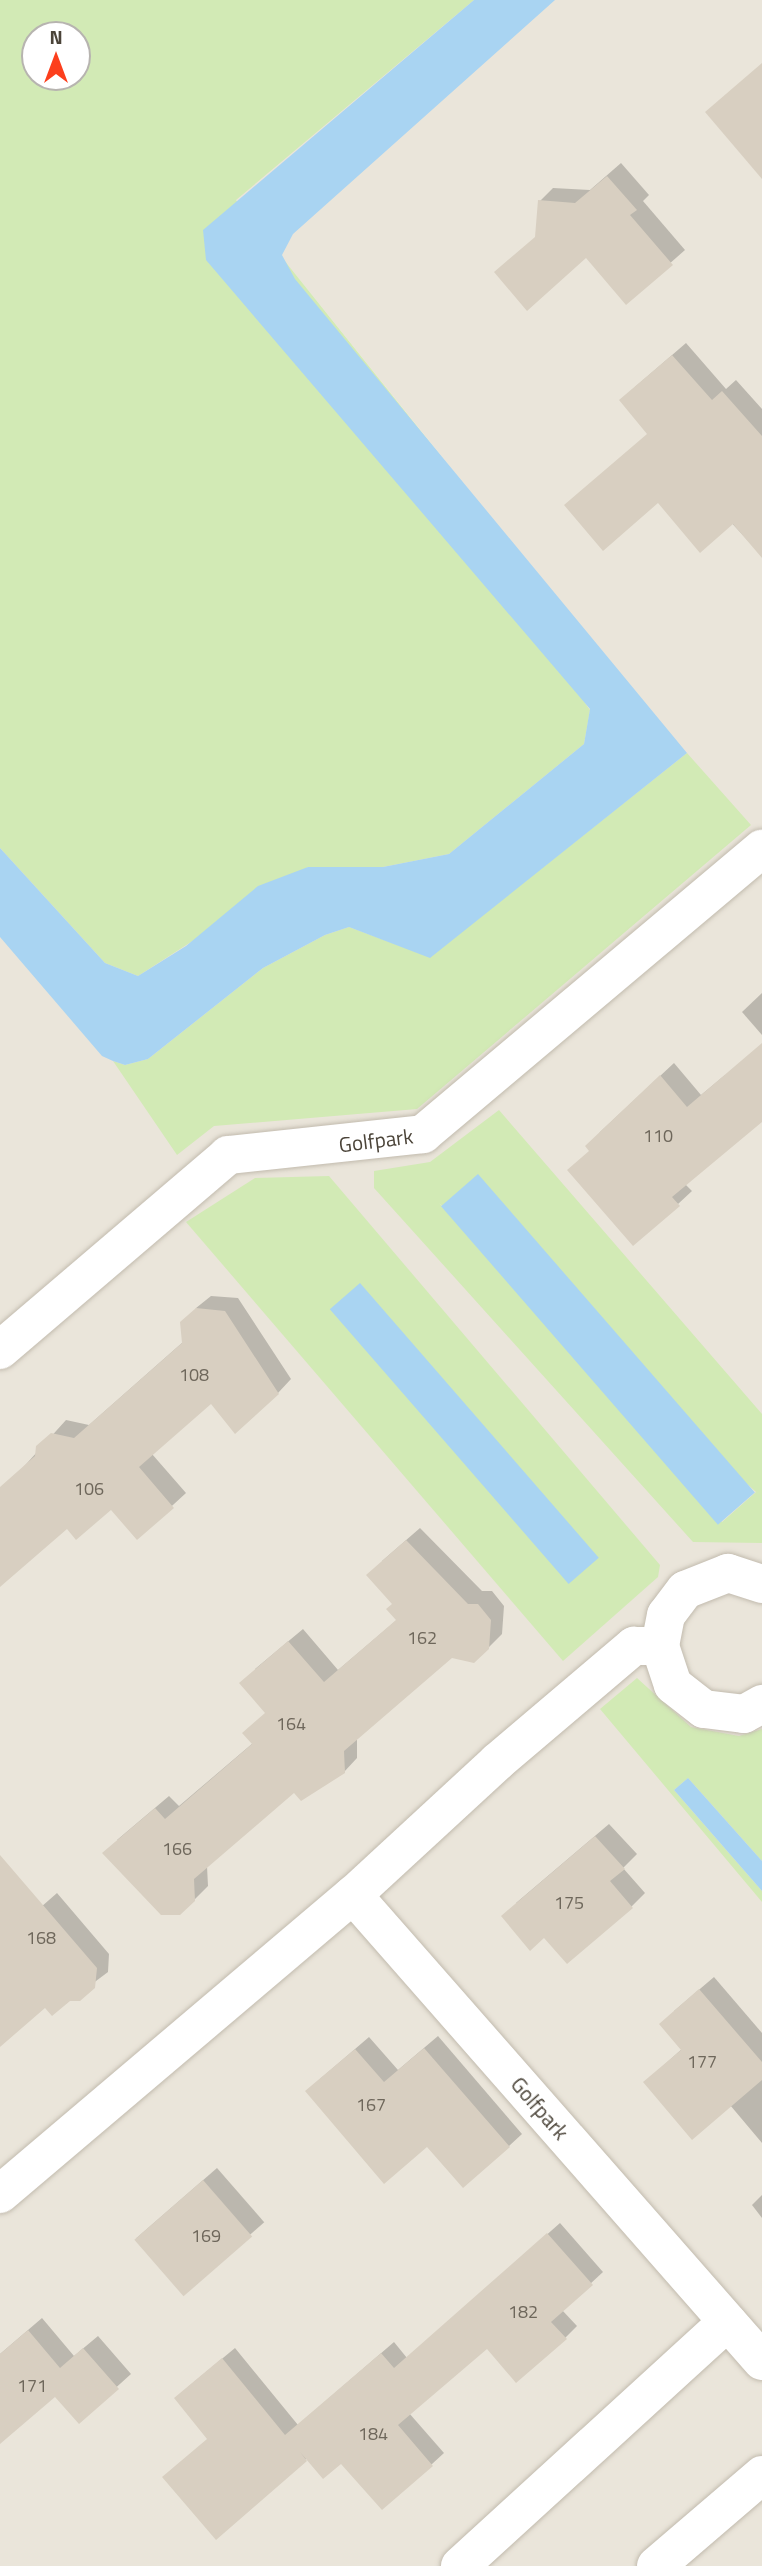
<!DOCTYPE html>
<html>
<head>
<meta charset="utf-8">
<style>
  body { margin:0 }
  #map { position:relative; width:762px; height:2566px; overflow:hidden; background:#f6f3ec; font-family:"Titillium Web",sans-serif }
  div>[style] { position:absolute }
  .residential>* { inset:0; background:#eae5da }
  .green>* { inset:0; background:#d2eab5 }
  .water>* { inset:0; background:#a9d4f2; transform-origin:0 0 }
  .shadow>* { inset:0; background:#0003; transform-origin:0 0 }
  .building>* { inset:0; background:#d8cfc1; transform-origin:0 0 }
  .roads { filter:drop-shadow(0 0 2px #c2bbae) drop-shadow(0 0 2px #c2bbae) }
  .street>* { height:38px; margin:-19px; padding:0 19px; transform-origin:19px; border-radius:19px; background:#fff }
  span { translate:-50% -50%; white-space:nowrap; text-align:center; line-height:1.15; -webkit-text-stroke:6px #fff; paint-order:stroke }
  .number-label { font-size:18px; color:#6e675b }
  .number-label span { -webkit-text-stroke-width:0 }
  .street-label { font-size:21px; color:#4b4439 }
  .north { position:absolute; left:21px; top:21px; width:70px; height:70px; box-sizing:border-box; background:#fff; border:2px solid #b7b4b0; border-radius:50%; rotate:0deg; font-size:19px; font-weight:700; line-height:28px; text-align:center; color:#4b4439 }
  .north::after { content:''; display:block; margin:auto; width:24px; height:32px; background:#fc3f1d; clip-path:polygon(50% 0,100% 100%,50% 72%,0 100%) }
</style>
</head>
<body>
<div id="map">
  <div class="residential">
    <i style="clip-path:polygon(425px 0,762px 0,762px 2566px,0 2566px,0 842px,625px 685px,214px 173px)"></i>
  </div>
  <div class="green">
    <i style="clip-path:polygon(evenodd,0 0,474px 0,236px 200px,625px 686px,585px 703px,590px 710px,584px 744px,449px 854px,383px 867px,308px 867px,138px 976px,105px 963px,0 848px,0 0,35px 35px,77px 35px,77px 77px,35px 77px,35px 35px)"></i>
    <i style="clip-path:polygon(687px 753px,751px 825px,417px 1109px,214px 1126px,177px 1155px,113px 1061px,125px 1065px,148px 1059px,263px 968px,325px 935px,349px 927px,430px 957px)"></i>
    <i style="clip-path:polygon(evenodd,499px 1110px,762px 1414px,762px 1543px,693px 1542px,374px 1188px,374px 1171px,430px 1162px,499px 1110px,439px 1203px,756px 1492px,722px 1522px,439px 1203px)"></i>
    <i style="clip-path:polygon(329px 1176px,660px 1565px,658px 1577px,563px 1661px,186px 1222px,255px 1178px)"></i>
    <i style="clip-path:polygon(637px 1678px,691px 1727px,739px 1736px,762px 1729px,762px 1861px,688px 1778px,674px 1790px,762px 1891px,762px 1902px,600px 1709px)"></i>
  </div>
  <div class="water">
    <i style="clip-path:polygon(474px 0,555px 0,293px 234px,282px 255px,295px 279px,687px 753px,430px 958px,349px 927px,325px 935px,263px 968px,148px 1059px,125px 1065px,113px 1061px,102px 1056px,0 937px,0 848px,105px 963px,138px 976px,186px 946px,258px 886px,308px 867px,383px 867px,449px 854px,584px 744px,590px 709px,206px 260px,203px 230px)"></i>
    <i style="left:478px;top:1174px;width:422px;height:49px;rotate:49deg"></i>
    <i style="left:360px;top:1283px;width:364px;height:40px;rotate:49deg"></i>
    <i style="clip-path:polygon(688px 1778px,762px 1861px,762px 1891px,674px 1790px)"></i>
  </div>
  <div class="shadow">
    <i style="clip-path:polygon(621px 163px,649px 195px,643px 201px,685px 250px,626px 302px,586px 256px,537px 236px,540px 201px,553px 188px,590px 190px)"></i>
    <i style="clip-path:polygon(686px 343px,726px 389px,736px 380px,762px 409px,762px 556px,649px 433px,635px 387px)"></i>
    <i style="clip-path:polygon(762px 993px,762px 1035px,742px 1012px)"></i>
    <i style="clip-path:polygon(674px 1063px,701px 1095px,725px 1075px,761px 1118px,685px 1184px,692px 1191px,678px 1204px,591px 1151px,600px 1132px)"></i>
    <i style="clip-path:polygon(211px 1296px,238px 1298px,291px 1379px,278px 1393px,212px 1402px,152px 1454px,186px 1493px,137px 1538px,111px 1507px,67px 1527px,0 1584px,0 1501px,19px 1472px,66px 1420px,89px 1425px,183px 1342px,196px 1308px)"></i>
    <i style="clip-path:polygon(420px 1528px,482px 1591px,492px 1591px,504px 1606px,502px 1634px,488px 1648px,451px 1656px,357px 1738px,357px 1758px,344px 1772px,294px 1791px,207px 1866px,208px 1886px,194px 1900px,117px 1840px,169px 1796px,179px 1806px,253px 1743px,273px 1709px,255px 1669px,303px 1629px,338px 1670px,398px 1619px,382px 1561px)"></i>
    <i style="clip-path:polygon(609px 1824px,637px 1854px,623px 1868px,645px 1893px,631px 1907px,516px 1903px)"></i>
    <i style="clip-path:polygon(57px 1893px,109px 1954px,108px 1972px,52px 2014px,45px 2006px,0 2044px,0 1943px)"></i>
    <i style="clip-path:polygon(714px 1977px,762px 2033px,762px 2143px,730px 2105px,645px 2082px,683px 2048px,674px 2011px)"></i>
    <i style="clip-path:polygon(438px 2036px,522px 2134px,509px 2146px,427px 2145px,320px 2079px,369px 2037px,398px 2070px)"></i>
    <i style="left:217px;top:2168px;width:72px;height:107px;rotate:49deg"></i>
    <i style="clip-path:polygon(762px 2195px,762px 2218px,752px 2205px)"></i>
    <i style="clip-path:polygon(560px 2223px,603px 2272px,562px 2310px,577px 2326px,565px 2338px,487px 2346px,409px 2413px,444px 2453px,432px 2464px,382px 2508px,341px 2461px,307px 2458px,216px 2537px,209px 2438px,188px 2387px,235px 2348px,298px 2425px,394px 2342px,407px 2358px)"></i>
    <i style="clip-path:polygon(42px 2318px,74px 2356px,98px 2336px,131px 2374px,79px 2421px,55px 2394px,0 2434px,0 2354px)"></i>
  </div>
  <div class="building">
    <i style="clip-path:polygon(762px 63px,762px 179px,705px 112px)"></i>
    <i style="clip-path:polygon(607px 176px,637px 210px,630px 215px,673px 265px,626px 305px,586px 258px,527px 311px,494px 272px,535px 237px,538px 200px,575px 203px)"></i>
    <i style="clip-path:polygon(672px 355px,712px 400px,722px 391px,762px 436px,762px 558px,733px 524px,700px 553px,658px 503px,603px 551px,564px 505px,647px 434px,619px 400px)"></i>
    <i style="clip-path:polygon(762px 1043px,762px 1122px,672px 1197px,680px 1206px,633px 1246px,567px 1170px,589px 1151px,585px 1146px,660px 1075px,687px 1107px)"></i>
    <i style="clip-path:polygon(196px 1308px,225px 1311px,279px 1394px,235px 1434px,211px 1404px,139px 1467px,174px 1508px,137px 1540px,111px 1510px,76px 1540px,67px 1529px,0 1587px,0 1487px,35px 1456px,36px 1446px,51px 1433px,74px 1438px,182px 1343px,180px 1322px)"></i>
    <i style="clip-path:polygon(406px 1540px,468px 1604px,478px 1604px,491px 1620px,489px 1649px,474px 1663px,452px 1658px,344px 1751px,345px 1773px,301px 1801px,294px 1793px,194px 1879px,195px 1901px,180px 1915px,161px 1915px,102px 1853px,155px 1808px,165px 1819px,252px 1744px,242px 1733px,265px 1713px,239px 1683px,288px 1641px,324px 1682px,396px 1620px,386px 1609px,392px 1604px,366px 1575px)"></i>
    <i style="clip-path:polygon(595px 1836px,625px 1869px,610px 1881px,633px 1908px,567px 1964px,544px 1938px,530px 1951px,501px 1916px)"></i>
    <i style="clip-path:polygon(0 1855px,97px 1968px,95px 1988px,80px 2001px,70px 2001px,52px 2016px,45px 2008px,0 2047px)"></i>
    <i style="clip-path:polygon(699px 1989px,762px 2062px,762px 2080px,692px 2140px,643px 2082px,681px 2050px,659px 2024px)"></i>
    <i style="clip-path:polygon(424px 2048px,510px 2147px,463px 2188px,427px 2147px,384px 2184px,305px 2091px,355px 2049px,384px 2082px)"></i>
    <i style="left:203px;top:2180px;width:75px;height:91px;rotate:49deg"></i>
    <i style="clip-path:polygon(547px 2233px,593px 2285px,551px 2322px,567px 2339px,516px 2383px,487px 2349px,398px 2425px,433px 2466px,382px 2510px,341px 2464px,323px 2479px,300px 2452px,307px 2461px,216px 2540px,162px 2477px,207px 2439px,174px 2398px,222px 2358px,285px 2435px,381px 2353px,394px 2368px)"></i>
    <i style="clip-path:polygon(28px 2330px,60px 2368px,83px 2348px,119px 2389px,79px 2424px,55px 2397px,0 2444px,0 2354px)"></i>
  </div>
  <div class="roads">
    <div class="street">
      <i style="left:0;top:1350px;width:300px;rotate:-40.5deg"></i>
      <i style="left:228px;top:1155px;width:196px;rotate:-6.1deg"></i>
      <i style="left:423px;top:1134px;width:443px;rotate:-40.1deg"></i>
      <i style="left:762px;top:1584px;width:36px;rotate:-162deg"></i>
      <i style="left:728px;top:1573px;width:46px;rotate:158.4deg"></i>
      <i style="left:685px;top:1590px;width:31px;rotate:127deg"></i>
      <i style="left:666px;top:1615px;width:32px;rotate:101deg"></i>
      <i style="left:660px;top:1646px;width:41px;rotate:71.6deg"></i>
      <i style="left:673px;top:1685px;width:39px;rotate:38deg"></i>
      <i style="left:704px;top:1709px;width:40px;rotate:7.1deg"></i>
      <i style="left:744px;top:1714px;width:21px;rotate:-29deg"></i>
      <i style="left:353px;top:1895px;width:620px;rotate:48.73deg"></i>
      <i style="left:0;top:2194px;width:463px;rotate:-40.3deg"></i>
      <i style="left:353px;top:1895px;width:196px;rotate:-42.7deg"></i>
      <i style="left:497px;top:1762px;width:180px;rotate:-40.3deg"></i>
      <i style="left:634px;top:1646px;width:26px"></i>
      <i style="left:460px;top:2566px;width:362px;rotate:-42.4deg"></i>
      <i style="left:656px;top:2566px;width:140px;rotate:-40.6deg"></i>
    </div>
  </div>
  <div class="number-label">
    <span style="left:658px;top:1136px">110</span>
    <span style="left:194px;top:1375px">108</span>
    <span style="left:89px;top:1489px">106</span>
    <span style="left:422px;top:1638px">162</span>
    <span style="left:291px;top:1724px">164</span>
    <span style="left:177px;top:1849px">166</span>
    <span style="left:569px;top:1903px">175</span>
    <span style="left:41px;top:1938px">168</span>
    <span style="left:702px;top:2062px">177</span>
    <span style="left:371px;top:2105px">167</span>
    <span style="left:206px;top:2236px">169</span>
    <span style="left:523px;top:2312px">182</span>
    <span style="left:32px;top:2386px">171</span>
    <span style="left:373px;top:2434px">184</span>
  </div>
  <div class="street-label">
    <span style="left:376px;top:1140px;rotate:-7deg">Golfpark</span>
    <span style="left:540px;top:2108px;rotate:49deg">Golfpark</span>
  </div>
  <div class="north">N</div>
</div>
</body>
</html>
